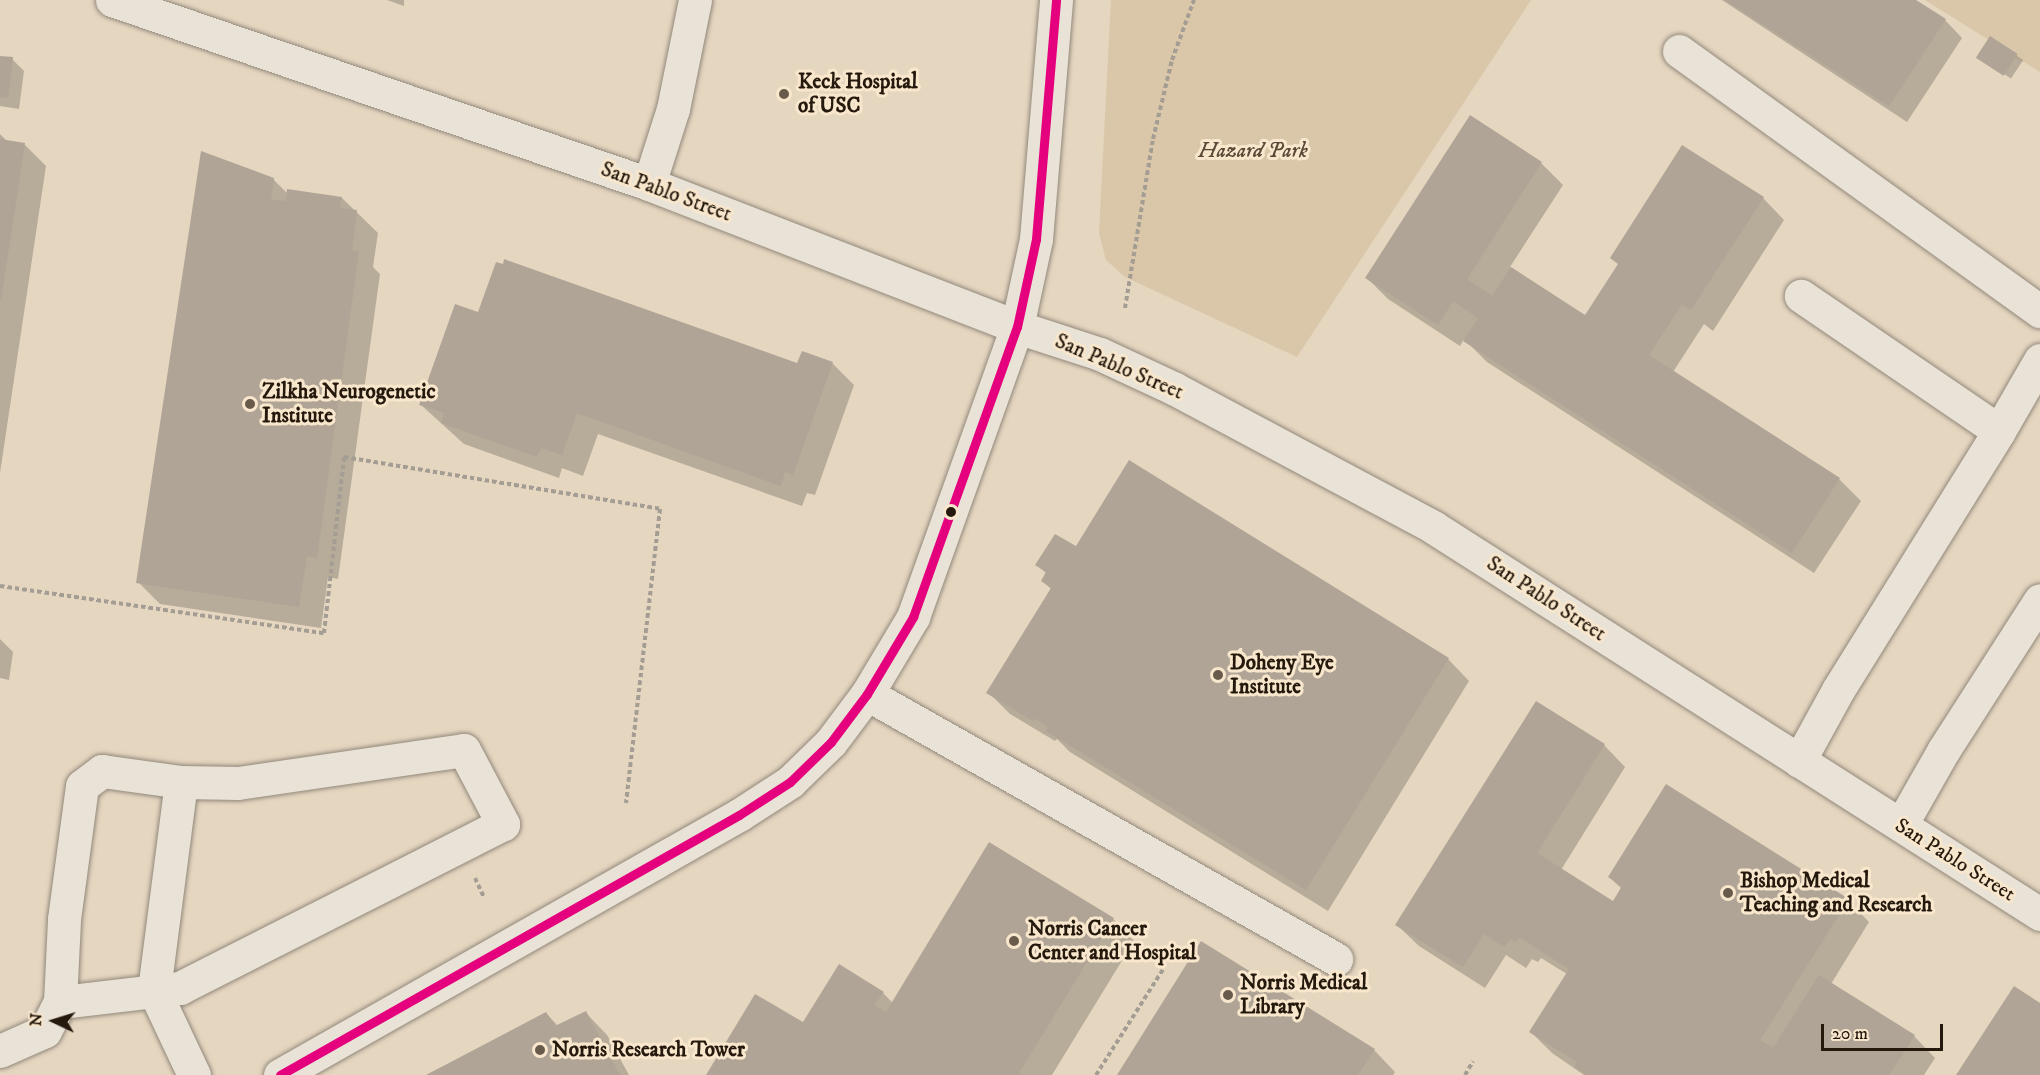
<!DOCTYPE html>
<html>
<head>
<meta charset="utf-8">
<style>
  body { margin:0 }
  #map { position:relative; width:2040px; height:1075px; overflow:hidden; background:#e5d6c0; font-family:"IM FELL DW Pica",serif }
  div>[style] { position:absolute }
  .green>* { inset:0; background:#dac6a8 }
  .shadow>* { inset:0; background:#0003; transform-origin:0 0 }
  .building>* { inset:0; background:#afa495; transform-origin:0 0 }
  .path>* { height:4px; margin-top:-2px; transform-origin:0; background:repeating-linear-gradient(90deg,#a49d94 0 4.5px,transparent 0 7.5px) }
  .roads { filter:drop-shadow(0 0 2px #92887a) drop-shadow(0 0 2px #92887a) }
  .minor>* { height:33px; margin:-16.5px; padding:0 16.5px; transform-origin:16.5px; border-radius:16.5px; background:#e9e2d6 }
  .bus-1>* { height:9px; margin:-4.5px; padding:0 4.5px; transform-origin:4.5px; border-radius:4.5px; background:#e5007d }
  .dots>* { width:16px; height:16px; translate:-50% -50%; box-sizing:border-box; border:3px solid #f8e7cc; border-radius:50% }
  span { translate:-50% -50%; white-space:nowrap; text-align:center; line-height:1.15; -webkit-text-stroke:6px #f8e7cc; paint-order:stroke }
  .poi-label { font-size:21px; color:#25190d; font-weight:700 }
  .left { translate:0 -50%; text-align:left }
  .park-label { font-size:21px; color:#594936; font-style:italic }
  .street-label { font-size:21px; color:#25190d }
  .north { position:absolute; left:24px; top:991px; width:60px; height:60px; -webkit-text-stroke:4px #f8e7cc; paint-order:stroke; rotate:274deg; font-size:16px; font-weight:700; line-height:24px; text-align:center; color:#25190d }
  .north::after { content:''; display:block; margin:auto; width:21px; height:27px; background:#25190d; clip-path:polygon(50% 0,100% 100%,50% 72%,0 100%) }
  .scale { position:absolute; left:1821px; top:1024px; width:122px; height:27px; box-sizing:border-box; border:3px solid #25190d; border-top:0; padding-left:8px; font-size:18px; line-height:21px; white-space:nowrap; color:#25190d; -webkit-text-stroke:4px #f8e7cc; paint-order:stroke }
</style>
</head>
<body>
<div id="map">
  <div class="green">
    <i style="clip-path:polygon(1111px 0,1531px 0,1297px 357px,1125px 277px,1106px 260px,1099px 233px)"></i>
    <i style="clip-path:polygon(1925px 0,2040px 0,2040px 72px)"></i>
  </div>
  <div class="shadow">
    <i style="clip-path:polygon(387px 0,404px 0,404px 6px)"></i>
    <i style="clip-path:polygon(1722px 0,1913px 0,1945px 20px,1962px 38px,1907px 122px)"></i>
    <i style="left:1990px;top:38px;width:40px;height:22px;rotate:34deg"></i>
    <i style="clip-path:polygon(0 57px,12px 59px,24px 71px,19px 109px,0 106px)"></i>
    <i style="clip-path:polygon(1470px 117px,1541px 163px,1563px 185px,1510px 267px,1586px 317px,1763px 198px,1784px 220px,1713px 331px,1704px 324px,1673px 372px,1839px 479px,1861px 501px,1814px 573px,1487px 362px,1464px 339px,1460px 346px,1388px 299px,1367px 278px)"></i>
    <i style="clip-path:polygon(0 134px,8px 142px,24px 144px,46px 166px,0 473px)"></i>
    <i style="clip-path:polygon(273px 179px,288px 194px,342px 198px,378px 233px,373px 267px,380px 274px,338px 579px,328px 577px,321px 628px,160px 604px,138px 582px)"></i>
    <i style="clip-path:polygon(479px 314px,798px 365px,832px 363px,854px 385px,815px 495px,807px 493px,802px 506px,598px 434px,583px 476px,562px 468px,559px 478px,464px 444px,420px 404px)"></i>
    <i style="clip-path:polygon(1077px 549px,1448px 659px,1469px 681px,1328px 911px,1070px 752px,1057px 739px,1055px 741px,1010px 714px,988px 692px,1051px 589px,1043px 581px,1047px 574px,1037px 565px)"></i>
    <i style="clip-path:polygon(0 639px,13px 652px,9px 680px,0 678px)"></i>
    <i style="clip-path:polygon(1604px 745px,1625px 767px,1561px 870px,1613px 903px,1622px 889px,1609px 877px,1848px 900px,1869px 922px,1831px 984px,1914px 1036px,1935px 1058px,1924px 1075px,1584px 1075px,1552px 1053px,1531px 1032px,1567px 974px,1541px 958px,1538px 962px,1532px 959px,1526px 968px,1506px 955px,1485px 988px,1419px 946px,1397px 925px)"></i>
    <i style="clip-path:polygon(1113px 919px,1134px 941px,1052px 1075px,708px 1075px,803px 1024px,883px 993px,893px 1003px)"></i>
    <i style="clip-path:polygon(546px 1013px,558px 1026px,586px 1013px,607px 1035px,629px 1075px,429px 1075px)"></i>
    <i style="clip-path:polygon(1374px 1050px,1395px 1072px,1393px 1075px,1119px 1075px)"></i>
  </div>
  <div class="building">
    <i style="clip-path:polygon(1725px 0,1916px 0,1946px 19px,1889px 106px)"></i>
    <i style="left:1990px;top:36px;width:33px;height:26px;rotate:33deg"></i>
    <i style="clip-path:polygon(0 56px,13px 57px,8px 98px,0 97px)"></i>
    <i style="clip-path:polygon(1470px 115px,1542px 162px,1467px 279px,1492px 296px,1511px 267px,1585px 315px,1618px 264px,1610px 258px,1682px 145px,1764px 197px,1691px 310px,1682px 304px,1649px 355px,1840px 478px,1792px 553px,1463px 341px,1478px 318px,1453px 301px,1438px 325px,1365px 278px)"></i>
    <i style="clip-path:polygon(0 139px,25px 143px,1px 300px,0 300px)"></i>
    <i style="clip-path:polygon(201px 151px,274px 178px,271px 200px,286px 201px,287px 189px,342px 197px,340px 208px,357px 210px,352px 250px,359px 251px,317px 558px,307px 556px,299px 607px,136px 583px)"></i>
    <i style="clip-path:polygon(504px 259px,797px 363px,802px 351px,833px 362px,793px 475px,785px 472px,781px 486px,577px 413px,562px 455px,541px 448px,537px 457px,441px 423px,444px 413px,419px 405px,455px 304px,478px 312px,496px 262px,503px 264px)"></i>
    <i style="clip-path:polygon(1129px 460px,1449px 658px,1306px 890px,1046px 731px,1048px 727px,1034px 718px,1033px 721px,986px 693px,1051px 588px,1041px 581px,1046px 572px,1035px 565px,1055px 534px,1076px 546px)"></i>
    <i style="clip-path:polygon(1536px 701px,1605px 744px,1537px 853px,1613px 901px,1622px 886px,1608px 877px,1666px 784px,1849px 899px,1760px 1040px,1773px 1048px,1819px 975px,1915px 1035px,1889px 1075px,1587px 1075px,1574px 1067px,1577px 1062px,1529px 1032px,1569px 969px,1519px 937px,1516px 942px,1510px 939px,1504px 947px,1484px 934px,1463px 967px,1395px 925px)"></i>
    <i style="clip-path:polygon(989px 842px,1114px 918px,1019px 1073px,1022px 1075px,706px 1075px,755px 994px,803px 1022px,839px 964px,884px 992px,874px 1005px,886px 1012px)"></i>
    <i style="clip-path:polygon(1201px 941px,1375px 1049px,1358px 1075px,1117px 1075px)"></i>
    <i style="clip-path:polygon(2014px 986px,2040px 1003px,2040px 1075px,1956px 1075px)"></i>
    <i style="clip-path:polygon(586px 1011px,620px 1075px,426px 1075px,546px 1012px,555px 1026px)"></i>
  </div>
  <div class="path">
    <i style="left:1125px;top:308px;width:171px;rotate:-80.6deg"></i>
    <i style="left:1153px;top:139px;width:81px;rotate:-76.5deg"></i>
    <i style="left:1172px;top:60px;width:64px;rotate:-69.9deg"></i>
    <i style="left:0;top:586px;width:327px;rotate:8.3deg"></i>
    <i style="left:324px;top:633px;width:177px;rotate:-83.5deg"></i>
    <i style="left:344px;top:457px;width:320px;rotate:9.3deg"></i>
    <i style="left:660px;top:509px;width:296px;rotate:96.6deg"></i>
    <i style="left:475px;top:878px;width:21px;rotate:65deg"></i>
    <i style="left:1096px;top:1075px;width:127px;rotate:-57.6deg"></i>
    <i style="left:1465px;top:1075px;width:16px;rotate:-60deg"></i>
  </div>
  <div class="roads">
    <div class="minor">
      <i style="left:112px;top:0;width:568px;rotate:18.91deg"></i>
      <i style="left:649px;top:184px;width:395px;rotate:21.2deg"></i>
      <i style="left:1017px;top:327px;width:87px;rotate:18deg"></i>
      <i style="left:1100px;top:354px;width:83px;rotate:25deg"></i>
      <i style="left:1175px;top:389px;width:293px;rotate:28.1deg"></i>
      <i style="left:1433px;top:527px;width:720px;rotate:32.52deg"></i>
      <i style="left:1679px;top:51px;width:445px;rotate:35.8deg"></i>
      <i style="left:649px;top:184px;width:79px;rotate:-72.3deg"></i>
      <i style="left:673px;top:109px;width:111px;rotate:-78.6deg"></i>
      <i style="left:1999px;top:431px;width:82px;rotate:-60deg"></i>
      <i style="left:867px;top:694px;width:539px;rotate:29.47deg"></i>
      <i style="left:1799px;top:761px;width:81px;rotate:-61.2deg"></i>
      <i style="left:1838px;top:690px;width:305px;rotate:-58.1deg"></i>
      <i style="left:1999px;top:431px;width:240px;rotate:-145.7deg"></i>
      <i style="left:181px;top:782px;width:210px;rotate:97.4deg"></i>
      <i style="left:154px;top:990px;width:94px;rotate:64.8deg"></i>
      <i style="left:1901px;top:825px;width:85px;rotate:-60.4deg"></i>
      <i style="left:1943px;top:751px;width:179px;rotate:-57.3deg"></i>
      <i style="left:0;top:1051px;width:49px;rotate:-24deg"></i>
      <i style="left:45px;top:1031px;width:33px;rotate:-63deg"></i>
      <i style="left:60px;top:1002px;width:83px;rotate:-87.2deg"></i>
      <i style="left:64px;top:919px;width:134px;rotate:-82.3deg"></i>
      <i style="left:82px;top:786px;width:25px;rotate:-37deg"></i>
      <i style="left:102px;top:771px;width:80px;rotate:7.9deg"></i>
      <i style="left:181px;top:782px;width:57px;rotate:1deg"></i>
      <i style="left:238px;top:783px;width:228px;rotate:-8.3deg"></i>
      <i style="left:464px;top:750px;width:84px;rotate:62.2deg"></i>
      <i style="left:503px;top:824px;width:362px;rotate:153.1deg"></i>
      <i style="left:180px;top:988px;width:121px;rotate:173.3deg"></i>
      <i style="left:280px;top:1075px;width:528px;rotate:-29.53deg"></i>
      <i style="left:739px;top:815px;width:61px;rotate:-32.9deg"></i>
      <i style="left:790px;top:782px;width:57px;rotate:-44.3deg"></i>
      <i style="left:831px;top:742px;width:60px;rotate:-53.1deg"></i>
      <i style="left:867px;top:694px;width:90px;rotate:-59.1deg"></i>
      <i style="left:913px;top:617px;width:308px;rotate:-70.3deg"></i>
      <i style="left:1017px;top:327px;width:90px;rotate:-77.8deg"></i>
      <i style="left:1036px;top:239px;width:240px;rotate:-85.2deg"></i>
    </div>
  </div>
  <div class="bus-1">
    <i style="left:280px;top:1075px;width:528px;rotate:-29.53deg"></i>
    <i style="left:739px;top:815px;width:61px;rotate:-32.9deg"></i>
    <i style="left:790px;top:782px;width:57px;rotate:-44.3deg"></i>
    <i style="left:831px;top:742px;width:60px;rotate:-53.1deg"></i>
    <i style="left:867px;top:694px;width:90px;rotate:-59.1deg"></i>
    <i style="left:913px;top:617px;width:308px;rotate:-70.3deg"></i>
    <i style="left:1017px;top:327px;width:90px;rotate:-77.8deg"></i>
    <i style="left:1036px;top:239px;width:240px;rotate:-85.2deg"></i>
  </div>
  <div class="dots">
    <i style="left:784px;top:94px;background:#685b4c"></i>
    <i style="left:250px;top:404px;background:#685b4c"></i>
    <i style="left:951px;top:512px;background:#25190d"></i>
    <i style="left:1218px;top:675px;background:#685b4c"></i>
    <i style="left:1728px;top:893px;background:#685b4c"></i>
    <i style="left:1014px;top:941px;background:#685b4c"></i>
    <i style="left:1228px;top:995px;background:#685b4c"></i>
    <i style="left:540px;top:1050px;background:#685b4c"></i>
  </div>
  <div class="poi-label">
    <span class="left" style="left:798px;top:94px">Keck Hospital<br>of USC</span>
    <span class="left" style="left:262px;top:404px">Zilkha Neurogenetic<br>Institute</span>
    <span class="left" style="left:1230px;top:675px">Doheny Eye<br>Institute</span>
    <span class="left" style="left:1740px;top:893px">Bishop Medical<br>Teaching and Research</span>
    <span class="left" style="left:1028px;top:941px">Norris Cancer<br>Center and Hospital</span>
    <span class="left" style="left:1240px;top:995px">Norris Medical<br>Library</span>
    <span class="left" style="left:552px;top:1050px">Norris Research Tower</span>
  </div>
  <div class="park-label">
    <span style="left:1253px;top:151px">Hazard Park</span>
  </div>
  <div class="street-label">
    <span style="left:666px;top:192px;rotate:20deg">San Pablo Street</span>
    <span style="left:1119px;top:367px;rotate:23deg">San Pablo Street</span>
    <span style="left:1546px;top:599px;rotate:33deg">San Pablo Street</span>
    <span style="left:1955px;top:860px;rotate:32deg">San Pablo Street</span>
  </div>
  <div class="north">N</div>
  <div class="scale">20 m</div>
</div>
</body>
</html>
